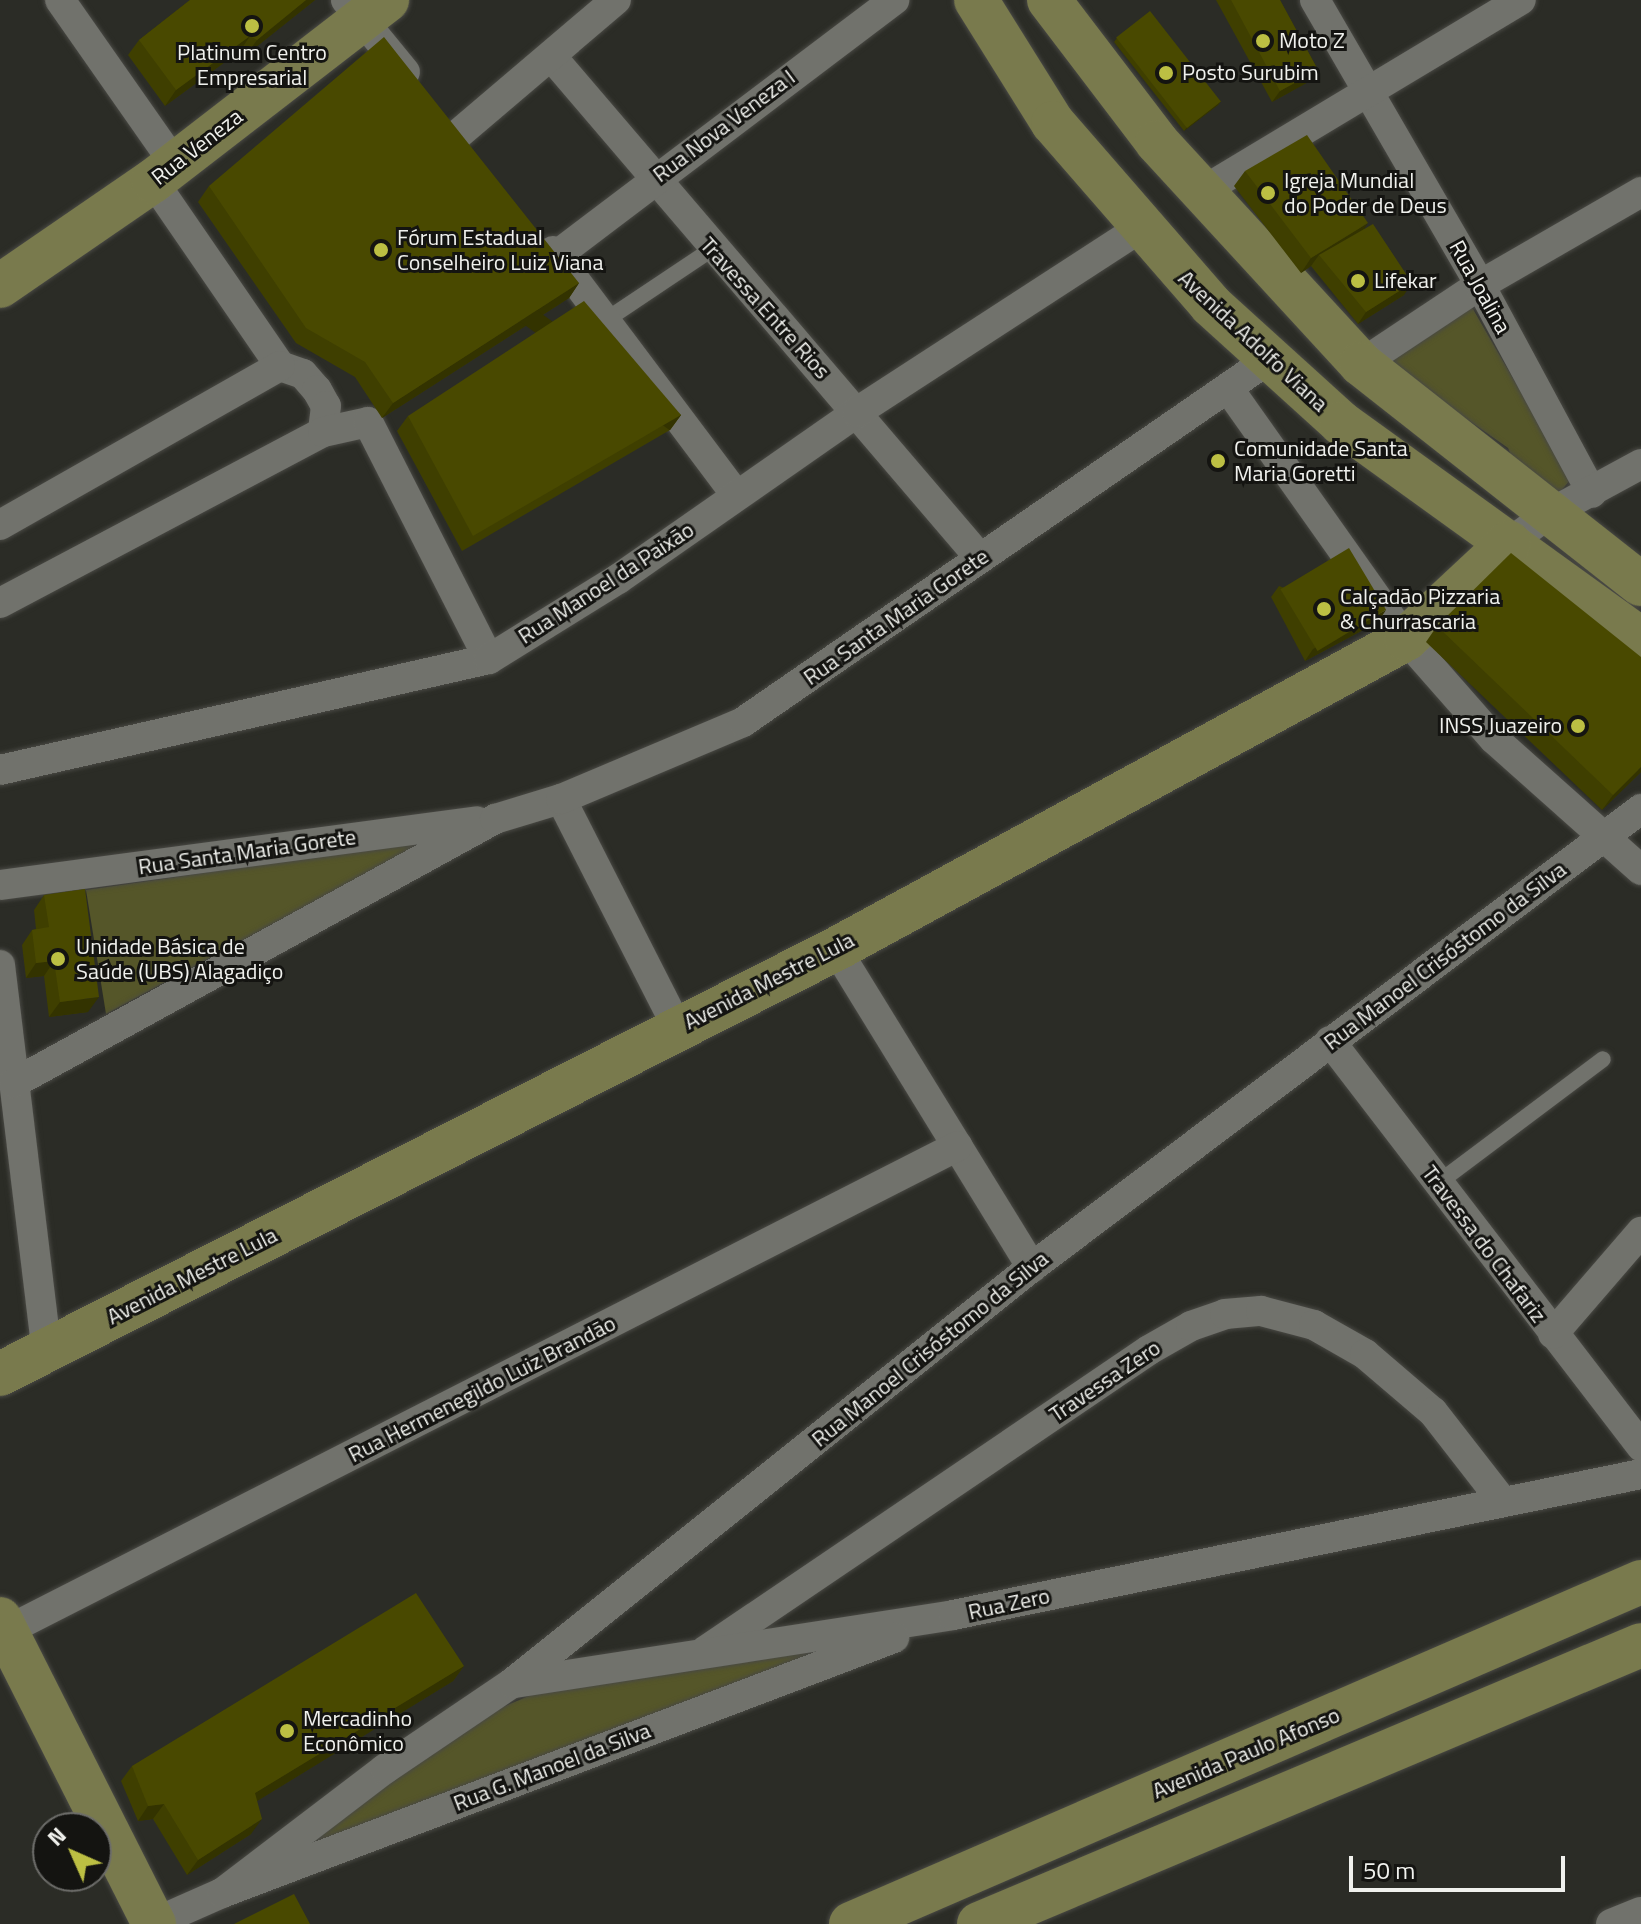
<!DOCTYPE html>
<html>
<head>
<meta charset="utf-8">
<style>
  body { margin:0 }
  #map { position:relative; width:1641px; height:1924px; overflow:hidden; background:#2b2c26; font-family:"Titillium Web",sans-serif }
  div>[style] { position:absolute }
  .green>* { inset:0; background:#555629 }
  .roads { filter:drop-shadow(0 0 2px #494944) drop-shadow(0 0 2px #494944) }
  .lane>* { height:16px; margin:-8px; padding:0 8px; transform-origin:8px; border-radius:8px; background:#71726c }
  .street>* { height:30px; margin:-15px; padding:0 15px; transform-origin:15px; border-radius:15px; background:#71726c }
  .secondary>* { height:44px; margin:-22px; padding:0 22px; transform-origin:22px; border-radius:22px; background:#797a4d }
  .wall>* { inset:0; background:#3f3f00 }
  .shaded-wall>* { inset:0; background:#330; transform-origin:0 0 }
  .building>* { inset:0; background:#494900; transform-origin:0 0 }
  .dots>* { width:22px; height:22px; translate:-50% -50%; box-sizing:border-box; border:4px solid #141411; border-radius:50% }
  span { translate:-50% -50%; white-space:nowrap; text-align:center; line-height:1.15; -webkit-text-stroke:6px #141411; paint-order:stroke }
  .poi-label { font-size:22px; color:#f0f1ed }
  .left { translate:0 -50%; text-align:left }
  .right { translate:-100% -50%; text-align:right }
  .street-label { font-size:22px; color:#f0f1ed }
  .north { position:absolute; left:32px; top:1812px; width:80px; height:80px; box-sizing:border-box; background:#141411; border:2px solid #6c6c69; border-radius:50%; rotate:315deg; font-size:22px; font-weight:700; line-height:32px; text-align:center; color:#f0f1ed }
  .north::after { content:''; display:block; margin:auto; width:28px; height:36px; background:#bcbf43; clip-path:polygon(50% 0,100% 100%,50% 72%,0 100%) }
  .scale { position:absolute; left:1349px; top:1856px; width:216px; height:36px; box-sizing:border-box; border:4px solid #f0f1ed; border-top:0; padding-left:10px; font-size:24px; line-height:28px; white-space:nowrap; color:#f0f1ed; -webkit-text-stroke:6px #141411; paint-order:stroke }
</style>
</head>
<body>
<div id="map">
  <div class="green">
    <i style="clip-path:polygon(1466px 305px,1473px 309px,1571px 479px,1555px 498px,1518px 472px,1508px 448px,1380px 358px)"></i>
    <i style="clip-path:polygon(426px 841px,106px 1014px,86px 890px)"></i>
    <i style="clip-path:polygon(843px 1642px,297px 1852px,451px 1729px,550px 1687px)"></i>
  </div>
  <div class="roads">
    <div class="lane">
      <i style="left:606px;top:320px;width:128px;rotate:-33.8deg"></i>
      <i style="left:1438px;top:1183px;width:206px;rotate:-36.9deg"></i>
    </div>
    <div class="street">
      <i style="left:60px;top:0;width:200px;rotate:55deg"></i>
      <i style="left:346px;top:0;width:93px;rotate:50.7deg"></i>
      <i style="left:1315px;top:0;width:329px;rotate:59.9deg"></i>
      <i style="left:1480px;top:285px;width:236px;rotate:61.7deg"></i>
      <i style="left:551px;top:56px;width:660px;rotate:49.48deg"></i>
      <i style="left:456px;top:136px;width:210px;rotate:-40.4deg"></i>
      <i style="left:153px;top:181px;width:224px;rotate:55.5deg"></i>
      <i style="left:280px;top:366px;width:24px;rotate:19deg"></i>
      <i style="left:303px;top:374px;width:21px;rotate:49deg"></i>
      <i style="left:317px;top:390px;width:18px;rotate:61deg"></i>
      <i style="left:326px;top:406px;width:26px;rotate:97deg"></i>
      <i style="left:1201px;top:192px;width:373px;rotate:-31deg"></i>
      <i style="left:553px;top:251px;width:306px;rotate:53.1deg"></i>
      <i style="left:557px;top:255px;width:423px;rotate:-37.1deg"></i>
      <i style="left:1361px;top:364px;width:143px;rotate:-33.6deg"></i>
      <i style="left:1480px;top:285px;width:186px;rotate:-30deg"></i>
      <i style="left:1228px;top:388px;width:308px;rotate:54.7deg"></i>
      <i style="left:1406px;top:639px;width:133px;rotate:48.7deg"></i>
      <i style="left:1494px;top:739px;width:197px;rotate:41.7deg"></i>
      <i style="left:0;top:525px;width:322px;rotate:-29.6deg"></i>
      <i style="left:1509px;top:543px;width:47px;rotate:-36.4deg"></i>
      <i style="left:1547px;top:515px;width:107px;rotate:-28.5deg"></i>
      <i style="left:0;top:603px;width:365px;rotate:-27.9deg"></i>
      <i style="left:323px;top:432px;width:46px;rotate:-12.5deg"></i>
      <i style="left:368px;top:422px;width:266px;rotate:63deg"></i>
      <i style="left:0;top:770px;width:501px;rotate:-12.79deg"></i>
      <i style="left:489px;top:659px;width:152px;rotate:-31.8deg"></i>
      <i style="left:618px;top:579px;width:292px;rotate:-34.9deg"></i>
      <i style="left:857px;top:412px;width:338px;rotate:-33deg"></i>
      <i style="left:561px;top:799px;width:256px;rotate:63deg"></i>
      <i style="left:0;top:885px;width:481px;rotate:-7.6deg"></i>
      <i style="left:836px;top:949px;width:374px;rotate:58.4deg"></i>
      <i style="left:0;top:965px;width:389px;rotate:83.1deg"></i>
      <i style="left:1330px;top:1041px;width:511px;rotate:52.48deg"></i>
      <i style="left:14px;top:1083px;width:549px;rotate:-28.76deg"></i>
      <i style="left:495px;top:819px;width:69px;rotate:-16.9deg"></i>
      <i style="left:561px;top:799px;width:198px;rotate:-22.9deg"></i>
      <i style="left:743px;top:722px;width:638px;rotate:-34.59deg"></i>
      <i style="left:1553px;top:1334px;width:135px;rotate:-49.2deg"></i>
      <i style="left:6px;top:1631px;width:1068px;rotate:-27deg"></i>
      <i style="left:705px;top:1651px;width:536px;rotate:-34.13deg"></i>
      <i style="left:1149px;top:1350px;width:48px;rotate:-29.7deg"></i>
      <i style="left:1191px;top:1326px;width:36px;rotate:-19deg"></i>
      <i style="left:1225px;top:1314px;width:36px;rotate:-5deg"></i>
      <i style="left:1261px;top:1311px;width:55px;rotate:14.8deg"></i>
      <i style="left:1314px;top:1325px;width:59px;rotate:29.6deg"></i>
      <i style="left:1365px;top:1354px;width:89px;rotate:40.5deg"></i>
      <i style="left:1433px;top:1412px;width:114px;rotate:52.1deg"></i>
      <i style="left:515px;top:1683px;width:443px;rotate:-8.8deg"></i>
      <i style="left:953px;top:1615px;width:702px;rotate:-11.58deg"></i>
      <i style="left:222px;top:1893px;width:205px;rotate:-37.3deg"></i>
      <i style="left:385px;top:1769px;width:153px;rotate:-34.1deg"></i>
      <i style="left:512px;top:1683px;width:666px;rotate:-38.66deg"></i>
      <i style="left:1032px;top:1267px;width:762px;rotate:-36.95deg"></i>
      <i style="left:154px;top:1923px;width:74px;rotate:-23.8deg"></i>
      <i style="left:222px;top:1893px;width:719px;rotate:-20.78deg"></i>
      <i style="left:1611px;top:1924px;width:32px;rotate:-22deg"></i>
    </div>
    <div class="secondary">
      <i style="left:976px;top:0;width:145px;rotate:58deg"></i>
      <i style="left:1053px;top:123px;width:241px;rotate:49deg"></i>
      <i style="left:1211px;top:305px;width:176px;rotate:42.2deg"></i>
      <i style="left:1341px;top:423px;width:370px;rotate:35.8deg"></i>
      <i style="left:1049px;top:0;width:178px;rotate:52.7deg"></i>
      <i style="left:1157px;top:142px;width:301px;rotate:47.4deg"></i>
      <i style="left:1361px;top:364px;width:356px;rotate:38.2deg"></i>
      <i style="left:0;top:286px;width:186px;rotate:-34.5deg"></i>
      <i style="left:153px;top:181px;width:296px;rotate:-37.7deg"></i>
      <i style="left:0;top:1374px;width:938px;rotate:-26.95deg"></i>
      <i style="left:836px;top:949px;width:649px;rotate:-28.54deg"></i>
      <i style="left:1406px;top:639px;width:141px;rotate:-43deg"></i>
      <i style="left:0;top:1619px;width:342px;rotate:63.2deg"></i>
      <i style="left:851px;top:1924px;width:861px;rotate:-23.41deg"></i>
      <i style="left:979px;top:1924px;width:718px;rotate:-22.85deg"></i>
    </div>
  </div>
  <div class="wall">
    <i style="clip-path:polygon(190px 0,315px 0,246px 55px,240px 51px,165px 106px,128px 55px,139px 40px)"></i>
    <i style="clip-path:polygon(1216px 0,1280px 0,1318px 70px,1310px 81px,1272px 102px)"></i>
    <i style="clip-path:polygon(1117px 38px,1221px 101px,1218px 105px,1184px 131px,1114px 42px)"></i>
    <i style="clip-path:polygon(1245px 171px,1364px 229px,1404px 295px,1358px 324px,1311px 266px,1301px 273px,1234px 186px)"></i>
    <i style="clip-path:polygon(209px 186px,579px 283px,569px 298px,382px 418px,355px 377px,296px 343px,198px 202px)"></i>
    <i style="clip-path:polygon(681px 415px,670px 430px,462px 551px,397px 431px,408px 416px)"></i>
    <i style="clip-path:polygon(1279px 586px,1378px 622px,1305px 661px,1271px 597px)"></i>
    <i style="clip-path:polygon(1437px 626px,1641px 772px,1602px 810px,1426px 642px)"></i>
    <i style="clip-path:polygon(44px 895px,88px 1012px,49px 1017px,44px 976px,26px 978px,22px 945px,32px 930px,36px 929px,34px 910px)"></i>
    <i style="clip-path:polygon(464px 1666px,453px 1681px,257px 1801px,251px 1834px,187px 1875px,153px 1819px,138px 1821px,121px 1781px,132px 1766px)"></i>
  </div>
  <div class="shaded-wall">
    <i style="clip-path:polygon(306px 0,315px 0,246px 55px,257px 40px)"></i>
    <i style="clip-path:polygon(250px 36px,240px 51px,165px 106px,176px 90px)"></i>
    <i style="clip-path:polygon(1318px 70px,1310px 81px,1272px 102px,1280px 91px)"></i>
    <i style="clip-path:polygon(1221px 101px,1218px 105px,1184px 131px,1187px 127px)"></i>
    <i style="clip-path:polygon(1368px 223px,1358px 238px,1319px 255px,1311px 266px,1301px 273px,1311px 258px)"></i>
    <i style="clip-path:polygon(579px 283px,569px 298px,382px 418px,393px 403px)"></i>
    <i style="clip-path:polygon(1412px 283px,1404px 295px,1358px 324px,1366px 312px)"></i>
    <i style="left:681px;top:415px;width:19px;height:241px;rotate:126deg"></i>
    <i style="clip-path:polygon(1386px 610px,1378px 622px,1305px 661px,1313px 649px)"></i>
    <i style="clip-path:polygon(1641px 767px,1641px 772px,1602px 810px,1613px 795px)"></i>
    <i style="clip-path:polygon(54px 961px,44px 976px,26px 978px,36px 963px)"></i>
    <i style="clip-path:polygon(99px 997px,88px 1012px,49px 1017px,60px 1002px)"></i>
    <i style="clip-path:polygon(464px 1666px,453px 1681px,244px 1809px,255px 1793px)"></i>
    <i style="clip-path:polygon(164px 1804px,153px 1819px,138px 1821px,148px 1806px)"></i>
    <i style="clip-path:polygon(262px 1819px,251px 1834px,187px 1875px,198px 1860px)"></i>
  </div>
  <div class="building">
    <i style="clip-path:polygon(190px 0,306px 0,257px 40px,250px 36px,176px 90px,139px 40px)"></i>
    <i style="clip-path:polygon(1231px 0,1280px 0,1318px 70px,1280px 91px)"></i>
    <i style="left:1150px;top:11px;width:115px;height:43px;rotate:52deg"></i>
    <i style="clip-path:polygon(384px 37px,579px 283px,393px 403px,365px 362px,306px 328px,209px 186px)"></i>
    <i style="clip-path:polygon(1307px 135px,1368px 223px,1311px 258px,1245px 171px)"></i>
    <i style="clip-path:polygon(1373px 224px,1412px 283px,1366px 312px,1319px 255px)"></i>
    <i style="clip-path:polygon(584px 301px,681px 415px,473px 536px,408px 416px)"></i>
    <i style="left:1349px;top:548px;width:72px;height:80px;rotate:59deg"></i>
    <i style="clip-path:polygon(1511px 553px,1641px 657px,1641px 767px,1613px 795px,1437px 626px)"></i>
    <i style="clip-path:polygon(85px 889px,99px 997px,60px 1002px,54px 961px,36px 963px,32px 930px,49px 927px,44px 895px)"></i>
    <i style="clip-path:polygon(416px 1593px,464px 1666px,255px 1793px,262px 1819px,198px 1860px,164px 1804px,148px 1806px,132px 1766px)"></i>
    <i style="clip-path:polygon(294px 1894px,310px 1924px,234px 1924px)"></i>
  </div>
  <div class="dots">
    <i style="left:252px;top:26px;background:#bcbf43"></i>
    <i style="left:1263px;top:41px;background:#bcbf43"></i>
    <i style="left:1166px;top:73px;background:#bcbf43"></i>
    <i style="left:1268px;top:193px;background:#bcbf43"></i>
    <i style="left:381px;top:250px;background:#bcbf43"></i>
    <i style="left:1358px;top:281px;background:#bcbf43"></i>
    <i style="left:1218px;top:461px;background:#bcbf43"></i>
    <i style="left:1324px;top:609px;background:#bcbf43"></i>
    <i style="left:1578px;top:726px;background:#bcbf43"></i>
    <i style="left:58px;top:959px;background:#bcbf43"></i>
    <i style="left:287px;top:1731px;background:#bcbf43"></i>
  </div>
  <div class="poi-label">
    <span class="left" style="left:1279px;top:41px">Moto Z</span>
    <span style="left:252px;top:65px">Platinum Centro<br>Empresarial</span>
    <span class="left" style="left:1182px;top:73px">Posto Surubim</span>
    <span class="left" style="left:1284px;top:193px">Igreja Mundial<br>do Poder de Deus</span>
    <span class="left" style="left:397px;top:250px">Fórum Estadual<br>Conselheiro Luiz Viana</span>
    <span class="left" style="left:1374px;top:281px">Lifekar</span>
    <span class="left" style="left:1234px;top:461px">Comunidade Santa<br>Maria Goretti</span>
    <span class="left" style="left:1340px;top:609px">Calçadão Pizzaria<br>&amp; Churrascaria</span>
    <span class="right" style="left:1562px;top:726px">INSS Juazeiro</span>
    <span class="left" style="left:76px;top:959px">Unidade Básica de<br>Saúde (UBS) Alagadiço</span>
    <span class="left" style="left:303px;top:1731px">Mercadinho<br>Econômico</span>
  </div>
  <div class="street-label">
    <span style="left:724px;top:126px;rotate:-37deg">Rua Nova Veneza I</span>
    <span style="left:197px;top:147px;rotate:-38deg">Rua Veneza</span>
    <span style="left:1480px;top:287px;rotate:61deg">Rua Joalina</span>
    <span style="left:765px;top:308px;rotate:48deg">Travessa Entre Rios</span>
    <span style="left:1253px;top:341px;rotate:43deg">Avenida Adolfo Viana</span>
    <span style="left:606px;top:583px;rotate:-33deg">Rua Manoel da Paixão</span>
    <span style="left:896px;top:617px;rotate:-35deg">Rua Santa Maria Gorete</span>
    <span style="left:247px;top:852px;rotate:-8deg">Rua Santa Maria Gorete</span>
    <span style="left:1445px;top:956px;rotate:-37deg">Rua Manoel Crisóstomo da Silva</span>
    <span style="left:769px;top:981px;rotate:-27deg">Avenida Mestre Lula</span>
    <span style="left:1484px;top:1244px;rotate:53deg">Travessa do Chafariz</span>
    <span style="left:192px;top:1276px;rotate:-27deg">Avenida Mestre Lula</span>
    <span style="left:930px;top:1349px;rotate:-39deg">Rua Manoel Crisóstomo da Silva</span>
    <span style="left:1105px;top:1381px;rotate:-34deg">Travessa Zero</span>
    <span style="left:482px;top:1389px;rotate:-27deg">Rua Hermenegildo Luiz Brandão</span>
    <span style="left:1009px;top:1604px;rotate:-12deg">Rua Zero</span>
    <span style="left:1246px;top:1753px;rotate:-23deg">Avenida Paulo Afonso</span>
    <span style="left:552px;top:1767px;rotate:-21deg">Rua G. Manoel da Silva</span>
  </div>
  <div class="north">N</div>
  <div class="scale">50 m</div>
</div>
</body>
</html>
